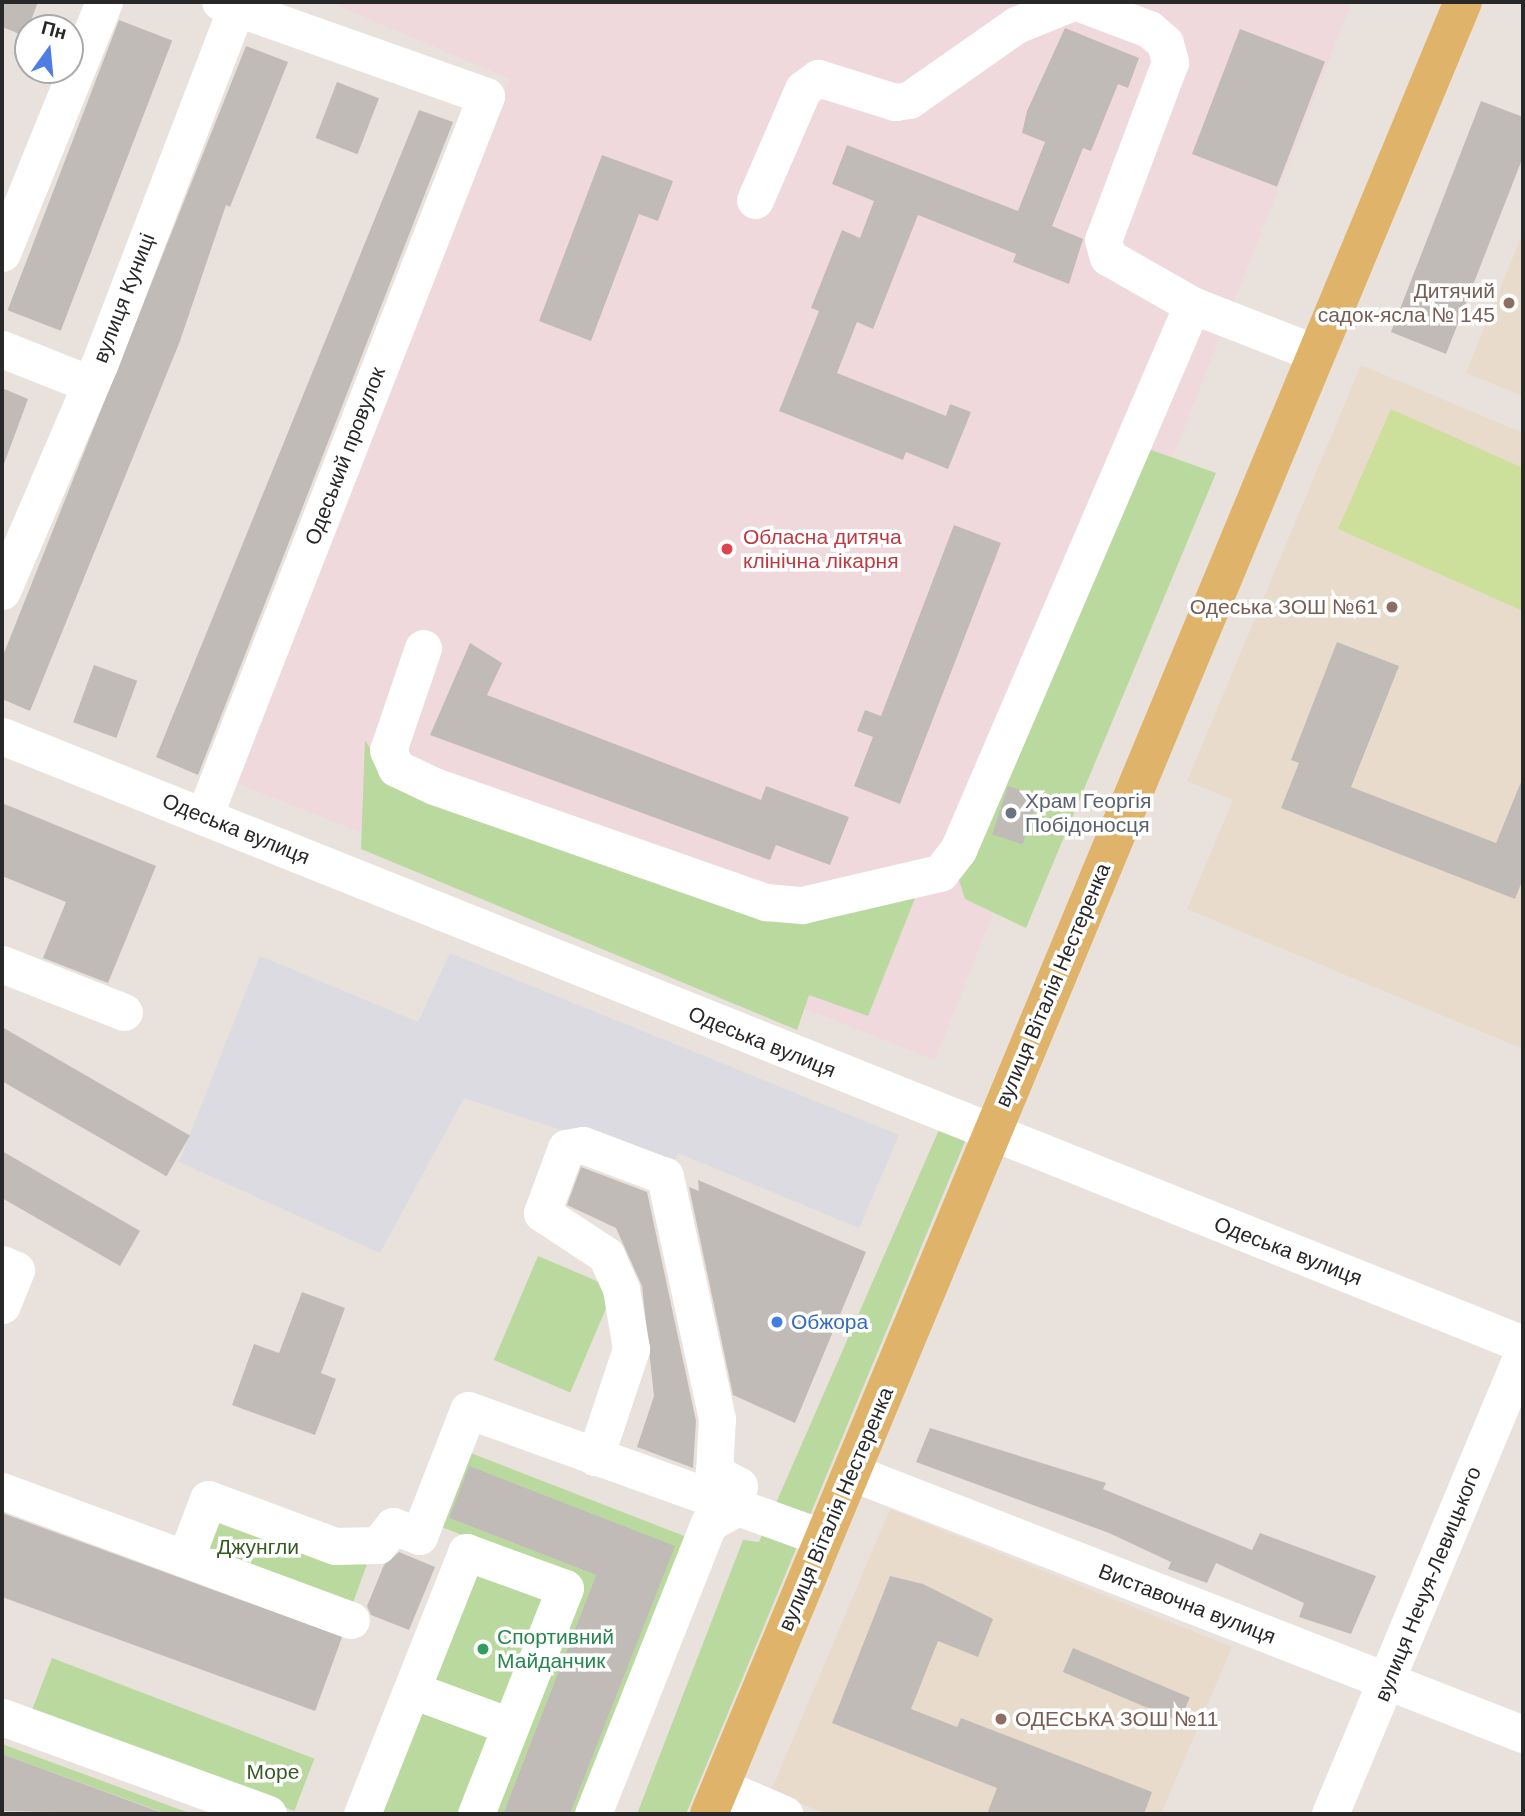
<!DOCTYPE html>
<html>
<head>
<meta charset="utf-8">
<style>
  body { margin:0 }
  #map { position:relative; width:1525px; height:1816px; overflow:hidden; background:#e9e1db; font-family:Arial,sans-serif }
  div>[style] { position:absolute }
  .industrial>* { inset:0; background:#dcdbe2 }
  .education>* { inset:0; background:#e9dbcc }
  .medical>* { inset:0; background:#efd9dd }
  .green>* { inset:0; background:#bad99e; transform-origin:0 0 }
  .pitch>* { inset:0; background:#ccdf9b }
  .building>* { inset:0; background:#c1bbb8; transform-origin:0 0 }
  .minor>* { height:37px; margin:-18.5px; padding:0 18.5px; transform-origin:18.5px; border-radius:18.5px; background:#fff }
  .major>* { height:38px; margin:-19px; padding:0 19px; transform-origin:19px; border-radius:19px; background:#dfb36a }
  .dots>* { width:19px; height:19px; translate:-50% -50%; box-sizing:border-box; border:4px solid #fff; border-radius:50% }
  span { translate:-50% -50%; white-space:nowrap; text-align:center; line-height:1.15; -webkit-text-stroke:7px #fff; paint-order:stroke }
  .education-label { font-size:21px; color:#785e54 }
  .right { translate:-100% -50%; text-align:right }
  .left { translate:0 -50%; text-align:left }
  .street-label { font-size:21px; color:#282828 }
  .health-label { font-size:21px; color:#be3a42 }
  .worship-label { font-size:21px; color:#5b616d }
  .shop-label { font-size:21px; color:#366cbe }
  .park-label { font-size:21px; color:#365b22 }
  .leisure-label { font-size:21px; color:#27864d }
  .frame { position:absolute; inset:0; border:4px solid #282828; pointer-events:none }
  .north { position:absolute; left:14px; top:14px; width:70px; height:70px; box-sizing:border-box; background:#fff; border:2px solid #a9a9a9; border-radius:50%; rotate:15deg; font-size:19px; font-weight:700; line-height:28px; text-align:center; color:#282828 }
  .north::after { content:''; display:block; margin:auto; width:24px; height:32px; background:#4e7ee3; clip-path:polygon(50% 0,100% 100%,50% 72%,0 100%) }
</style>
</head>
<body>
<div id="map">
  <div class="industrial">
    <i style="clip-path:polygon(450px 953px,899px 1135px,859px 1228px,678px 1153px,672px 1166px,464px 1098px,380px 1253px,179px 1162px,260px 956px,418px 1022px)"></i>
  </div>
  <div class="education">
    <i style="clip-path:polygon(1523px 232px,1523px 396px,1466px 373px)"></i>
    <i style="clip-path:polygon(1361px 365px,1523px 433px,1523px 1049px,1187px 909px,1233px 800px,1187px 781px)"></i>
    <i style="clip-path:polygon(890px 1509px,1232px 1647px,1161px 1814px,826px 1814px,771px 1791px)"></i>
  </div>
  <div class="medical">
    <i style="clip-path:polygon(329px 2px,1352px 2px,935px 1060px,224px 778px,510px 79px)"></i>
  </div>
  <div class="green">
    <i style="clip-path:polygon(1140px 446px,1216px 473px,1026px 928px,965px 899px,948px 845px)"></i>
    <i style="clip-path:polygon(365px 740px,379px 763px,749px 912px,918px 891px,868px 1016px,809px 995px,797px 1030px,361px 849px)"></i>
    <i style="clip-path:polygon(945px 1116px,968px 1134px,686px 1814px,637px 1814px,743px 1540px,759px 1542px)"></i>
    <i style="left:538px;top:1256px;width:83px;height:113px;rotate:23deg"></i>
    <i style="clip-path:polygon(463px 1450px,692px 1539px,582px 1814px,570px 1814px,674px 1546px,469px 1467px,449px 1518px,596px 1575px,503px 1814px,489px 1814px,581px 1582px,434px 1524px)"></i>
    <i style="left:215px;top:1508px;width:162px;height:44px;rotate:20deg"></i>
    <i style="left:472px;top:1566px;width:81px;height:267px;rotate:20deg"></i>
    <i style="left:52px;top:1658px;width:281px;height:56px;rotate:21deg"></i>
    <i style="clip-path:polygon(2px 1744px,192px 1814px,167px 1814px,2px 1754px)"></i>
  </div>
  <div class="pitch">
    <i style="clip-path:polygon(1391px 409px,1523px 468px,1523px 611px,1338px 529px)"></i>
  </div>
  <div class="building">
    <i style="clip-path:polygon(2px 2px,38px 2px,25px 36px,2px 27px)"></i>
    <i style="left:119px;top:20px;width:57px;height:311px;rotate:21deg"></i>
    <i style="clip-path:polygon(1065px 28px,1139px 58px,1128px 88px,1118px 84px,1091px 151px,1083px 148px,1052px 226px,1083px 239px,1069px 284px,1013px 262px,1016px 254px,918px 215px,873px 329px,857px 322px,837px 373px,946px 416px,950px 404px,971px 412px,948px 469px,906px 452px,903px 460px,779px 411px,819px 311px,811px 308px,842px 230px,860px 238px,874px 201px,832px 184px,847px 145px,1018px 211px,1045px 142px,1022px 133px,1027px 111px)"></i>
    <i style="left:1240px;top:29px;width:91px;height:134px;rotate:21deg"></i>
    <i style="clip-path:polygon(246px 46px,288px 62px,230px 207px,226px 205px,180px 341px,30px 711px,2px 699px,2px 658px)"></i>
    <i style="left:337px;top:82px;width:45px;height:60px;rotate:21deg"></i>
    <i style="clip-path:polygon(1481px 101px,1523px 117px,1523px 157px,1446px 354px,1391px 332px)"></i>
    <i style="clip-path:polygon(419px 110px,453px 122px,198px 775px,156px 757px)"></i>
    <i style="clip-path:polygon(602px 155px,673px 181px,658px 221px,639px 214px,591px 341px,539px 321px)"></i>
    <i style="clip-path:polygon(2px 388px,28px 399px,4px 464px,2px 463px)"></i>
    <i style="clip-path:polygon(954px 525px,1001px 543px,900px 804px,854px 786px,873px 737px,857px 731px,865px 710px,881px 716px)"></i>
    <i style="clip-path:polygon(1337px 642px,1399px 666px,1351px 787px,1496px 843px,1523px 777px,1523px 879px,1515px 899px,1281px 808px,1299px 763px,1291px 760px)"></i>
    <i style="clip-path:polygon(470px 643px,502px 663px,487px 695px,761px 800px,766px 786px,849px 817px,830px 865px,776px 845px,770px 860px,430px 735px)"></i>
    <i style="left:94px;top:665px;width:46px;height:61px;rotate:20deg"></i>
    <i style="left:1008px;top:786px;width:32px;height:51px;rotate:18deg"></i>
    <i style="clip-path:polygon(2px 803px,156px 866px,108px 983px,43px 958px,66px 902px,2px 876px)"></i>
    <i style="left:2px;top:1027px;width:217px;height:47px;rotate:30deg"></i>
    <i style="clip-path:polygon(2px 1151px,140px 1231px,120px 1266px,2px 1198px)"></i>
    <i style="clip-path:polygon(581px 1167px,647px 1192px,696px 1421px,693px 1468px,637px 1447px,654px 1396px,642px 1286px,616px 1228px,567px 1205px)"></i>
    <i style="clip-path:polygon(698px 1180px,866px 1252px,795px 1423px,733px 1395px,689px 1187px,699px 1191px)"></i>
    <i style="clip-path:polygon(302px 1292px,345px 1308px,321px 1373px,336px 1379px,315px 1435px,232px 1405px,254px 1344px,279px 1353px)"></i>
    <i style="clip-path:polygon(930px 1428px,1106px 1483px,1103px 1489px,1252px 1550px,1260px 1533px,1376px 1576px,1351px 1634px,1299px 1617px,1304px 1603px,1216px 1563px,1207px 1583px,1168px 1569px,1171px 1562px,1109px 1533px,916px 1462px)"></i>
    <i style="clip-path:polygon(469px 1466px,675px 1546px,570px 1814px,503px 1814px,596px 1575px,449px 1518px)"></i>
    <i style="left:2px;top:1513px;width:362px;height:79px;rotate:20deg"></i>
    <i style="clip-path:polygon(399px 1552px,435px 1567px,409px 1630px,371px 1615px,367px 1606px,384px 1565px)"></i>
    <i style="clip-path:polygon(890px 1576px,923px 1584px,993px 1619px,978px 1657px,938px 1641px,911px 1709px,957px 1727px,961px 1718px,1152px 1792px,1144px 1814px,987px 1814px,997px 1788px,832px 1723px)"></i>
    <i style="left:1073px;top:1648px;width:127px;height:26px;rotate:23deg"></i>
    <i style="clip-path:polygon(2px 1754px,160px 1812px,160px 1814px,2px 1811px)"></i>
  </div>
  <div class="minor">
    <i style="left:1077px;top:2px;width:77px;rotate:20.6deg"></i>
    <i style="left:1149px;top:29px;width:21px;rotate:41deg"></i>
    <i style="left:1165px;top:43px;width:20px;rotate:75deg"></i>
    <i style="left:1170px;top:62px;width:190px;rotate:110.6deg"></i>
    <i style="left:1103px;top:240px;width:18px;rotate:74deg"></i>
    <i style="left:1108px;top:257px;width:97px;rotate:29.7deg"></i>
    <i style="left:1192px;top:305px;width:132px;rotate:21.3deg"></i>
    <i style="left:755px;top:200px;width:121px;rotate:-66.6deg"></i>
    <i style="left:803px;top:89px;width:19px;rotate:-36deg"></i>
    <i style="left:818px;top:78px;width:81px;rotate:17.3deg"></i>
    <i style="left:895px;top:102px;width:14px;rotate:-8deg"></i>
    <i style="left:909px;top:100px;width:131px;rotate:-35deg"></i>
    <i style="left:1016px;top:25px;width:61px;rotate:-22deg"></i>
    <i style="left:2px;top:253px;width:271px;rotate:-67.9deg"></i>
    <i style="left:2px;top:349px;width:95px;rotate:21.7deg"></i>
    <i style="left:2px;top:591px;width:246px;rotate:-66.8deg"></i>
    <i style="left:99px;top:365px;width:389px;rotate:-69deg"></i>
    <i style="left:423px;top:648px;width:108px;rotate:108.9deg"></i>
    <i style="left:388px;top:750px;width:20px;rotate:66deg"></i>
    <i style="left:396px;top:768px;width:42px;rotate:25.3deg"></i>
    <i style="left:434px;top:786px;width:352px;rotate:19.3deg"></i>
    <i style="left:766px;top:902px;width:36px;rotate:5deg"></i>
    <i style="left:802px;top:905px;width:142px;rotate:-13.1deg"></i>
    <i style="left:940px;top:873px;width:29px;rotate:-52deg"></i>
    <i style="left:958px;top:850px;width:593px;rotate:-66.76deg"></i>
    <i style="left:2px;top:736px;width:1638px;rotate:21.79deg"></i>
    <i style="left:204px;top:816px;width:773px;rotate:-68.61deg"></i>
    <i style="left:486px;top:96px;width:282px;rotate:-160.5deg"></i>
    <i style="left:2px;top:964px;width:131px;rotate:21.5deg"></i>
    <i style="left:2px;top:1264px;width:15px;rotate:23deg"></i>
    <i style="left:16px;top:1270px;width:38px;rotate:112deg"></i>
    <i style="left:851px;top:1472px;width:721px;rotate:21.3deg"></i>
    <i style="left:2px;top:1491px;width:372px;rotate:20.3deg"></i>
    <i style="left:186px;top:1557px;width:62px;rotate:-69.2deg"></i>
    <i style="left:208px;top:1499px;width:135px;rotate:20.3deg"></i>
    <i style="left:335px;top:1546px;width:43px;rotate:-1.3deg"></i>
    <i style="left:378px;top:1545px;width:24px;rotate:-52deg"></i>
    <i style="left:393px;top:1526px;width:28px;rotate:21deg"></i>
    <i style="left:419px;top:1536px;width:135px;rotate:-68.7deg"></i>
    <i style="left:468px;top:1410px;width:378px;rotate:19.8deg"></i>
    <i style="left:412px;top:1690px;width:104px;rotate:20.2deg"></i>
    <i style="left:2px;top:1717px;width:283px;rotate:20deg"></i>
    <i style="left:721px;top:1787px;width:69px;rotate:23.2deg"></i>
    <i style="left:362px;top:1814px;width:282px;rotate:-68.3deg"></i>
    <i style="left:466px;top:1552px;width:105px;rotate:20deg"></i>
    <i style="left:565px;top:1588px;width:243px;rotate:111.5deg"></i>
    <i style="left:593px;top:1814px;width:313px;rotate:-68.3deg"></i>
    <i style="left:709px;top:1523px;width:29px;rotate:-29deg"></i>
    <i style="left:734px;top:1509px;width:24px;rotate:-78deg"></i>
    <i style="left:739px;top:1486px;width:29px;rotate:-151deg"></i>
    <i style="left:714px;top:1472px;width:53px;rotate:-86.8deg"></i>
    <i style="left:717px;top:1419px;width:249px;rotate:-102.1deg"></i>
    <i style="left:665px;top:1176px;width:88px;rotate:-159.3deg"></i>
    <i style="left:583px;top:1145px;width:17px;rotate:170deg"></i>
    <i style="left:566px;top:1148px;width:69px;rotate:110.3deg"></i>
    <i style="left:542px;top:1213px;width:77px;rotate:33.3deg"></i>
    <i style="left:606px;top:1255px;width:37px;rotate:66deg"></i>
    <i style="left:621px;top:1289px;width:61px;rotate:80.5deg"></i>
    <i style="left:631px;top:1349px;width:114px;rotate:108.4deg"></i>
    <i style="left:1330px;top:1814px;width:500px;rotate:-67.3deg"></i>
  </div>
  <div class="major">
    <i style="left:709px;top:1814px;width:1963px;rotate:-67.41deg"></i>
  </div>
  <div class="dots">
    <i style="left:1509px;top:303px;background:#8d6e63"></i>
    <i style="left:727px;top:549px;background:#e0444e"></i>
    <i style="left:1392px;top:607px;background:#8d6e63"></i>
    <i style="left:1011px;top:813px;background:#6b7280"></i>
    <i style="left:777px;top:1322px;background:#3f7fe0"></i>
    <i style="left:483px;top:1649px;background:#2e9e5b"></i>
    <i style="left:1001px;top:1719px;background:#8d6e63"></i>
  </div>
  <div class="education-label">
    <span class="right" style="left:1495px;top:303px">Дитячий<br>садок-ясла № 145</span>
    <span class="right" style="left:1378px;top:607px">Одеська ЗОШ №61</span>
    <span class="left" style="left:1015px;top:1719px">ОДЕСЬКА ЗОШ №11</span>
  </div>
  <div class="street-label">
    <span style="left:124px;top:298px;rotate:-69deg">вулиця Куниці</span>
    <span style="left:345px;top:456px;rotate:-69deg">Одеський провулок</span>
    <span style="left:236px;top:829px;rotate:22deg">Одеська вулиця</span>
    <span style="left:1053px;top:985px;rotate:-67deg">вулиця Віталія Нестеренка</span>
    <span style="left:762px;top:1042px;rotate:22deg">Одеська вулиця</span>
    <span style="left:1288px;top:1251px;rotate:21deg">Одеська вулиця</span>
    <span style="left:836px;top:1509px;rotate:-67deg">вулиця Віталія Нестеренка</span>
    <span style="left:1428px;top:1584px;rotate:-68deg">вулиця Нечуя-Левицького</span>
    <span style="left:1187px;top:1604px;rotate:21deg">Виставочна вулиця</span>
  </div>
  <div class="health-label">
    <span class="left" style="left:743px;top:549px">Обласна дитяча<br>клінічна лікарня</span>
  </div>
  <div class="worship-label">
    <span class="left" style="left:1025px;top:813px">Храм Георгія<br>Побідоносця</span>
  </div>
  <div class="shop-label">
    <span class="left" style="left:791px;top:1322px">Обжора</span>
  </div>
  <div class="park-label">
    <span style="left:258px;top:1547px">Джунгли</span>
    <span style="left:273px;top:1772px">Море</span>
  </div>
  <div class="leisure-label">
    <span class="left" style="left:497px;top:1649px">Спортивний<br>Майданчик</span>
  </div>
  <div class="frame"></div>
  <div class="north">Пн</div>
</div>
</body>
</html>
